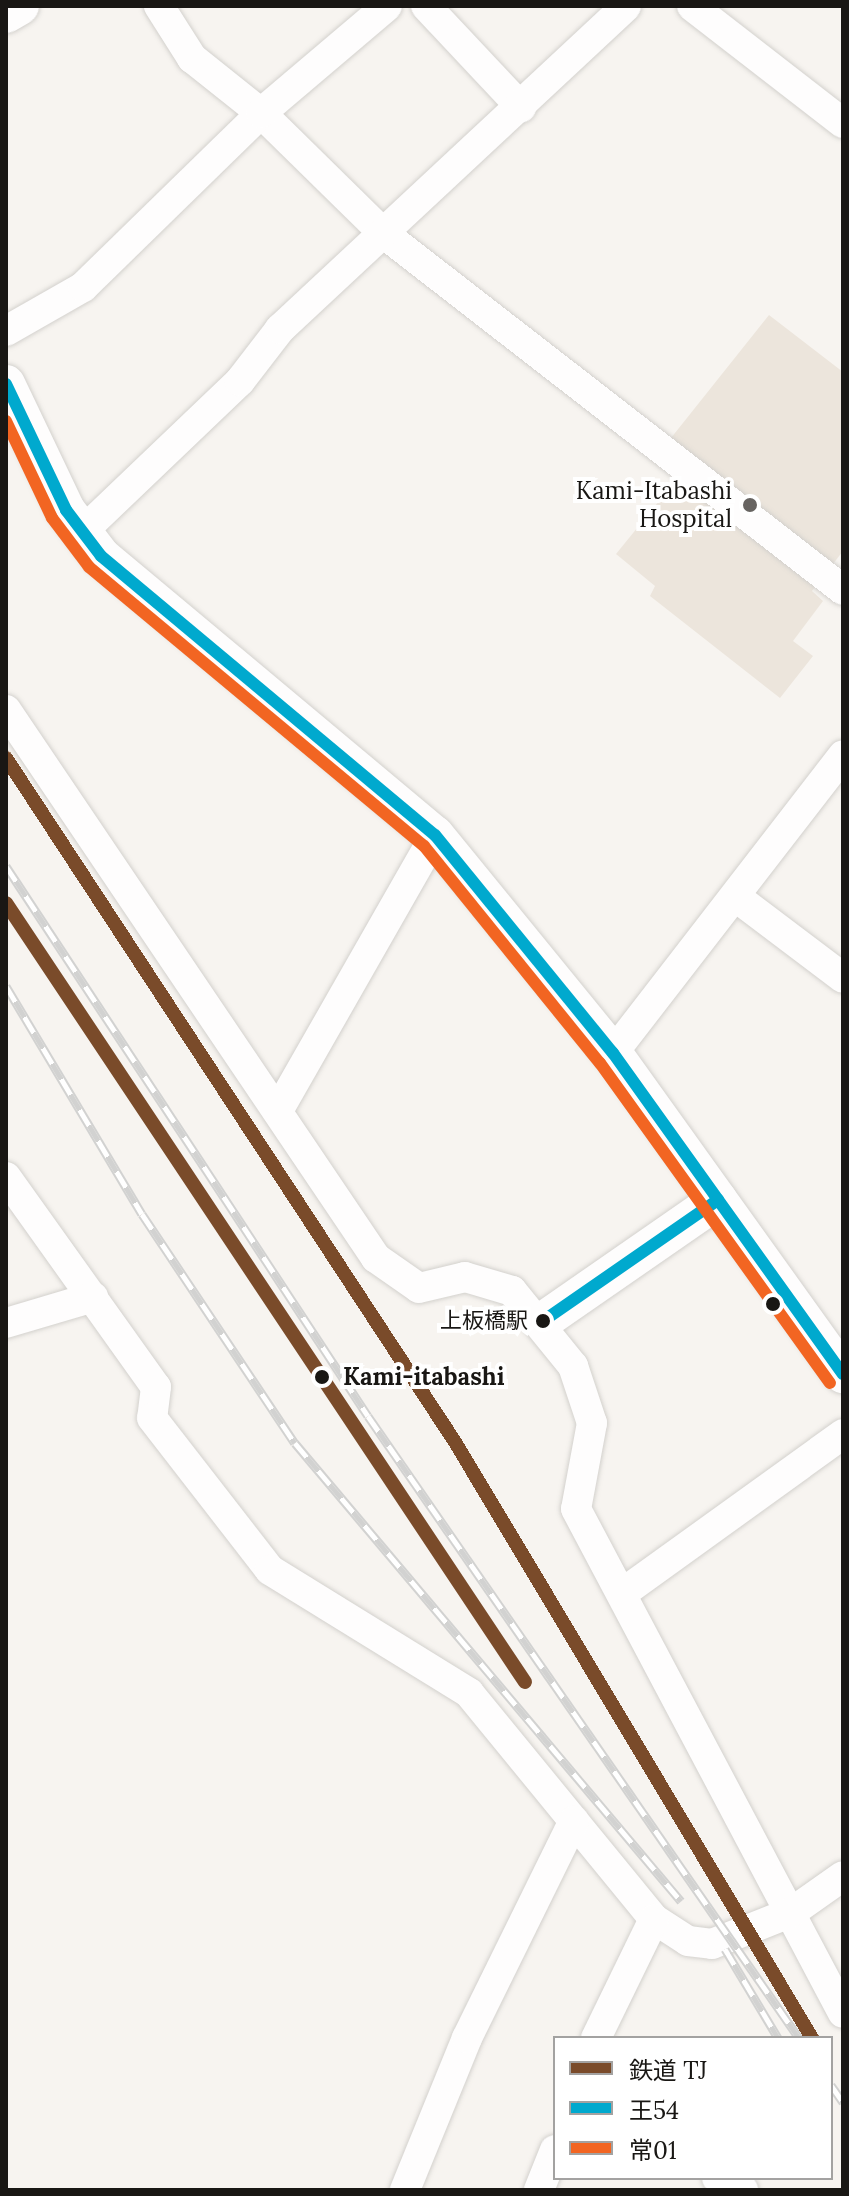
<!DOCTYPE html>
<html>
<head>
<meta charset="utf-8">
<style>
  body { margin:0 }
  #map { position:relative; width:849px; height:2196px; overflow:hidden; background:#f7f4f0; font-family:Lora,"Noto Sans JP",serif }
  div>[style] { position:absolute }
  .built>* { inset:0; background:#ece5dc }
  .roads { filter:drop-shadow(0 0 2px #d3d1cd) drop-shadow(0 0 2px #d3d1cd) }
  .minor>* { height:30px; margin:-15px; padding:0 15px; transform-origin:15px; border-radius:15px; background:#fefdfd }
  .tertiary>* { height:38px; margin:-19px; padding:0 19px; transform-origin:19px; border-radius:19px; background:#fefdfd }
  .rail>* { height:9px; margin-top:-4.5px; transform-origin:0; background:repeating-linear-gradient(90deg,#fff 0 18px,#d2d2d1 0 36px); box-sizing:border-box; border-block:2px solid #d2d2d1 }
  .bus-1>* { height:12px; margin:-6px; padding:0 6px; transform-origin:6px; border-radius:6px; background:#00a9ce }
  .bus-2>* { height:12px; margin:-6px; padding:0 6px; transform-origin:6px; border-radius:6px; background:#f26522 }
  .rail-1>* { height:14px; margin:-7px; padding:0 7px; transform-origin:7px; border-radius:7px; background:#7a4b2a }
  .dots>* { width:22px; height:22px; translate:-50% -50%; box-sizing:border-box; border:4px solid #fff; border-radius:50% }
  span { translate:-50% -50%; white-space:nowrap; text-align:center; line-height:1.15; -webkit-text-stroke:8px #fff; paint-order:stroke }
  .bus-label { font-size:22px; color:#191714 }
  .right { translate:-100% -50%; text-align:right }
  .poi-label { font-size:24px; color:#191714 }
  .stop-label { font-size:24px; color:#191714; font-weight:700 }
  .left { translate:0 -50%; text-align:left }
  .frame { position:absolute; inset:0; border:8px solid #191714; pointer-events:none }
  .legend { position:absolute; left:553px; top:2036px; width:280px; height:144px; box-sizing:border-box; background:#fff; border:2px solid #a3a2a1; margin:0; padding:10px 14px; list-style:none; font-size:24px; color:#191714 }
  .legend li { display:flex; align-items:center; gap:16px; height:40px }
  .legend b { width:40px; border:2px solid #a3a2a1 }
</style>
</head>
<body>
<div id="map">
  <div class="built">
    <i style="clip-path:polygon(769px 315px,843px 372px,843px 551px,812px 591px,823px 601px,793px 641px,813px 656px,780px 698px,650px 596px,655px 586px,616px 554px,694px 458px,671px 438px)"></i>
  </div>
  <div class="roads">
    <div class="minor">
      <i style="left:159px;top:6px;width:62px;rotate:57.6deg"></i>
      <i style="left:192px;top:58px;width:88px;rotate:38.6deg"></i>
      <i style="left:261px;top:113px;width:171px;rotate:44.5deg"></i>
      <i style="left:383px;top:233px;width:582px;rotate:37.81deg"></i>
      <i style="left:426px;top:6px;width:139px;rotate:46.8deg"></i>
      <i style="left:692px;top:6px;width:191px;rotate:37.8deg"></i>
      <i style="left:6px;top:331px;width:89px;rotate:-29.7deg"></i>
      <i style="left:83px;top:287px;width:249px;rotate:-44.3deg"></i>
      <i style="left:261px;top:113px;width:165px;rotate:-40.3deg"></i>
      <i style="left:81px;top:533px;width:220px;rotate:-43.7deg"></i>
      <i style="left:240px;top:381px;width:66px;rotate:-52.4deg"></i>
      <i style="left:280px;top:329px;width:473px;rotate:-43deg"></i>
      <i style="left:6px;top:710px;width:661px;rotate:55.97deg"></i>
      <i style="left:376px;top:1258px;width:52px;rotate:34.9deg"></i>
      <i style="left:419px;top:1288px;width:47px;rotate:-13.4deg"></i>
      <i style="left:465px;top:1277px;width:49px;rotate:16.6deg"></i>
      <i style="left:512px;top:1291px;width:97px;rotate:50.9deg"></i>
      <i style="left:573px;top:1366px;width:60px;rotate:71.6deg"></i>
      <i style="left:592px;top:1423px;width:87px;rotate:100.5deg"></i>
      <i style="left:576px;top:1509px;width:570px;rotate:62.09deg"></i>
      <i style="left:736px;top:897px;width:134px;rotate:37.1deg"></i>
      <i style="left:613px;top:1053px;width:376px;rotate:-52.3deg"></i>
      <i style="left:279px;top:1109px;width:315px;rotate:-60.3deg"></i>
      <i style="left:6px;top:1177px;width:258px;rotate:54.5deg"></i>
      <i style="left:156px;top:1387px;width:31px;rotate:97deg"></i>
      <i style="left:152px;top:1418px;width:192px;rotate:52.2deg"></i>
      <i style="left:270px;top:1570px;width:234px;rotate:31.7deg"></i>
      <i style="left:469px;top:1693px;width:292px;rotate:50.7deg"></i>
      <i style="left:654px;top:1919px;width:40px;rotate:32.9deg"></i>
      <i style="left:688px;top:1941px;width:24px;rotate:7deg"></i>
      <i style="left:712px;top:1944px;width:86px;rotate:-21.8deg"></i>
      <i style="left:792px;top:1912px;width:62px;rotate:-35.2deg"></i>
      <i style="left:6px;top:1323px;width:91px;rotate:-16.6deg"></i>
      <i style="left:624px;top:1592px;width:270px;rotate:-35.8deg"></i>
      <i style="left:596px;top:2038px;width:132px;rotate:-64deg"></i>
      <i style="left:717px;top:2178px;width:29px;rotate:25deg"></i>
      <i style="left:405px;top:2190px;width:164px;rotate:-67.8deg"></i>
      <i style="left:467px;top:2038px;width:242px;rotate:-63.8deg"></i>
      <i style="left:539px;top:2190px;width:43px;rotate:-68.2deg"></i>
    </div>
    <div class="tertiary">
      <i style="left:6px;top:14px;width:16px;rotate:-30deg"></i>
      <i style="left:6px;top:384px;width:140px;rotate:64.5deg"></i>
      <i style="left:66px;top:510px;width:58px;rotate:52.7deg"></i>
      <i style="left:101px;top:556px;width:435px;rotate:39.9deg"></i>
      <i style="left:435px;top:835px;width:281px;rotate:50.8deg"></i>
      <i style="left:613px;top:1053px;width:395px;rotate:54.4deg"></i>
      <i style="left:543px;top:1321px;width:213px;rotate:-34.7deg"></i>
    </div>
  </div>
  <div class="rail">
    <i style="left:6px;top:866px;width:658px;rotate:56.65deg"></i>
    <i style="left:368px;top:1416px;width:757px;rotate:55.28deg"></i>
    <i style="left:6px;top:986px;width:265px;rotate:59.2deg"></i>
    <i style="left:142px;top:1214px;width:275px;rotate:56.3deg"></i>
    <i style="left:295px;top:1443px;width:599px;rotate:49.88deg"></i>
    <i style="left:725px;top:1949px;width:104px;rotate:59.2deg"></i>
    <i style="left:831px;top:2085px;width:21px;rotate:55deg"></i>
  </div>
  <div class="bus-1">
    <i style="left:6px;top:384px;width:140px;rotate:64.5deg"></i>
    <i style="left:66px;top:510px;width:58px;rotate:52.7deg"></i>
    <i style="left:101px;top:556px;width:435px;rotate:39.9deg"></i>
    <i style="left:435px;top:835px;width:281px;rotate:50.8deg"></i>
    <i style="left:613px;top:1053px;width:395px;rotate:54.4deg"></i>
    <i style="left:543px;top:1321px;width:213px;rotate:-34.7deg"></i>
  </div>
  <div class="bus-2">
    <i style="left:6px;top:421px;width:107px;rotate:64.6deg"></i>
    <i style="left:52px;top:518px;width:61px;rotate:52.9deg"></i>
    <i style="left:89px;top:567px;width:436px;rotate:39.8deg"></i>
    <i style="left:424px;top:846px;width:279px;rotate:51deg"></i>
    <i style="left:600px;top:1063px;width:394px;rotate:54.3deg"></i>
  </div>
  <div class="rail-1">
    <i style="left:6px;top:758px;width:818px;rotate:56.72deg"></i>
    <i style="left:455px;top:1442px;width:695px;rotate:59.08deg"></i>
    <i style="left:6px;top:903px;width:936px;rotate:56.33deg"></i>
  </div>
  <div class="dots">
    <i style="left:750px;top:505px;background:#676461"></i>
    <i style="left:773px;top:1304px;background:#191714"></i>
    <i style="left:543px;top:1321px;background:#191714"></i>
    <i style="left:322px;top:1377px;background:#191714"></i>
  </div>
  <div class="bus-label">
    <span class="right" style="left:528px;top:1321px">上板橋駅</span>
  </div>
  <div class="poi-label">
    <span class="right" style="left:732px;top:505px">Kami-Itabashi<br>Hospital</span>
  </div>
  <div class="stop-label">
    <span class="left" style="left:343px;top:1377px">Kami-itabashi</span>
  </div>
  <div class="frame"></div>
  <ul class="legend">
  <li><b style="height:10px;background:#7a4b2a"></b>鉄道 TJ</li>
  <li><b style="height:10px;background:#00a9ce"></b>王54</li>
  <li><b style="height:10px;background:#f26522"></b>常01</li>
  </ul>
</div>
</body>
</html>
